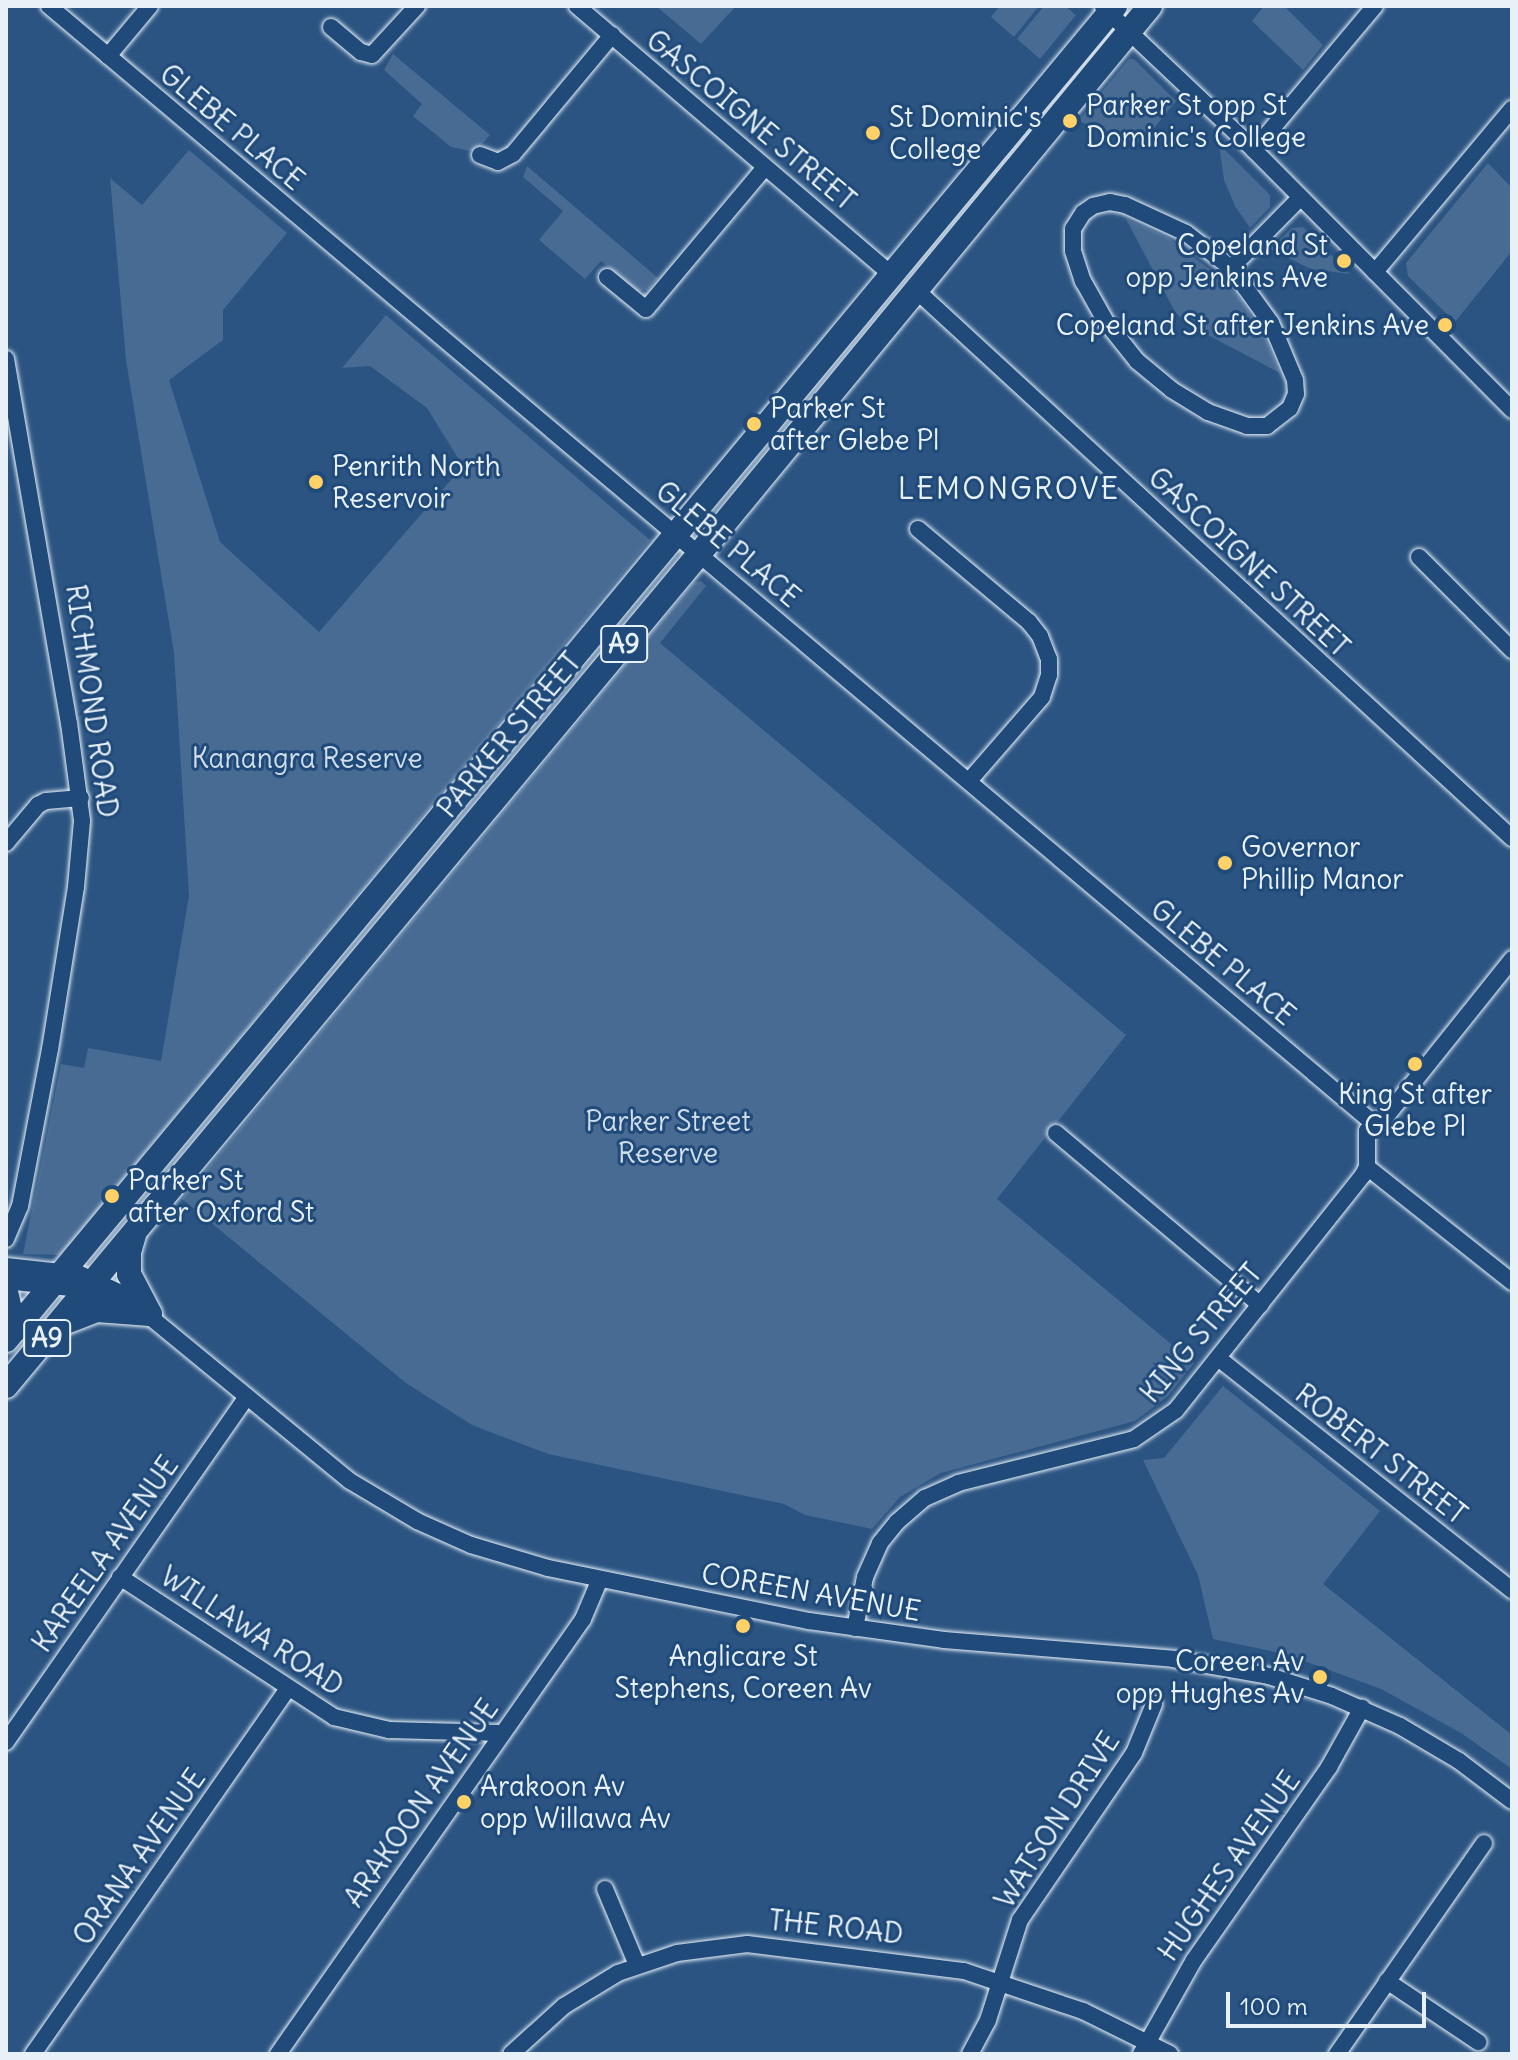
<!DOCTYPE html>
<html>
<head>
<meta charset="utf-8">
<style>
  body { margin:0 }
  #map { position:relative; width:1518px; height:2060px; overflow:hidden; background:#2b5482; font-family:Delius,sans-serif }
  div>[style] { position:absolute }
  .green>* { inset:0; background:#476b93 }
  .roads { filter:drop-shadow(0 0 2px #e8f1f8) drop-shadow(0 0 2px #e8f1f8) }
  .minor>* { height:16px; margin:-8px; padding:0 8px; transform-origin:8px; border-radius:8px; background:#1f4a7a }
  .highway>* { height:24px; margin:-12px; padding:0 12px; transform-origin:12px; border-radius:12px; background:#1f4a7a }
  .dots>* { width:22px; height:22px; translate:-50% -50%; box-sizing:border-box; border:4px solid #1f4a7a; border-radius:50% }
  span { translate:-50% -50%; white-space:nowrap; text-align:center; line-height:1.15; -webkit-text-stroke:6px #1f4a7a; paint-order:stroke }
  .shield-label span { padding:2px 6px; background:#1f4a7a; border:2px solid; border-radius:6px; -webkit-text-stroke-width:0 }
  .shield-label { font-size:26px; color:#e8f1f8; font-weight:700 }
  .poi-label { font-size:28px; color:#e8f1f8 }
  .left { translate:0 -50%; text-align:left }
  .right { translate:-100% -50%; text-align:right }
  .street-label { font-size:28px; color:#e8f1f8 }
  .park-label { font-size:28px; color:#d0dde9 }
  .neighbourhood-label { font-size:30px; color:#e8f1f8; letter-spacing:2px }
  .frame { position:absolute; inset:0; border:8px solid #e8f1f8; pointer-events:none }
  .scale { position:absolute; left:1226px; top:1992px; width:200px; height:36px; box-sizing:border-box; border:4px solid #e8f1f8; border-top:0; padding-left:10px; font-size:24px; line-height:28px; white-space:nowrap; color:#e8f1f8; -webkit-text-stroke:6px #1f4a7a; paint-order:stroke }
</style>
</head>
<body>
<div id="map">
  <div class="green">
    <i style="clip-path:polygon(656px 6px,736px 6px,701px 44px)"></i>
    <i style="clip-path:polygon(1000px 6px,1039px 6px,1014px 37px,991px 17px)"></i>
    <i style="clip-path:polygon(1044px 6px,1065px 6px,1076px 15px,1040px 59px,1017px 39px)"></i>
    <i style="clip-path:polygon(1264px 6px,1284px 6px,1323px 45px,1303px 70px,1252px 21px)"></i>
    <i style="clip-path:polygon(393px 54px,490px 135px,475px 152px,451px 147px,413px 116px,422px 104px,384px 70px)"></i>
    <i style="clip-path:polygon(1129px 59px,1134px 59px,1176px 101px,1141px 144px,1078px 121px)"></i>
    <i style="clip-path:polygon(1219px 144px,1270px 195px,1270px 207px,1250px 228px,1235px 206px,1224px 180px)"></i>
    <i style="clip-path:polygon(189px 150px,287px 233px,223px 310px,223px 340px,169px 380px,220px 542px,319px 632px,463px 466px,427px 408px,370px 366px,342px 368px,386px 315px,650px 540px,60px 1255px,23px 1254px,61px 1064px,84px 1068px,88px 1048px,161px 1061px,189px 896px,174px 653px,126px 360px,110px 178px,142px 205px)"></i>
    <i style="clip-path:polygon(1488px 163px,1512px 188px,1512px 251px,1455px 322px,1408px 276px,1406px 263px)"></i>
    <i style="clip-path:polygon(527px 166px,658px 278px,648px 290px,638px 291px,601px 261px,585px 279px,539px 240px,563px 211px,523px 177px)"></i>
    <i style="clip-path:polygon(1126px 219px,1169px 238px,1221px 278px,1242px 301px,1265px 338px,1280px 373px,1187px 324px,1175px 312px)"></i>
    <i style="clip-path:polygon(1303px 227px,1350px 274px,1311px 269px,1270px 249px,1292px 228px)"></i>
    <i style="clip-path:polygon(701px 581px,706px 586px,660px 643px,1126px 1035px,997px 1199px,1194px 1363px,1168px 1396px,1135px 1421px,941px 1473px,900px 1497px,872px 1529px,805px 1515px,784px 1504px,548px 1454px,472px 1425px,406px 1383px,182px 1199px,694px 582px)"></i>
    <i style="clip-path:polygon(1223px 1386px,1380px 1511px,1323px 1584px,1512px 1735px,1512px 1769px,1461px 1733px,1381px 1689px,1285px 1654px,1213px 1639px,1198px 1575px,1143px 1460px,1164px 1458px)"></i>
  </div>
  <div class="roads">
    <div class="minor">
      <i style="left:49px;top:6px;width:1732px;rotate:40.15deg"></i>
      <i style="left:577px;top:6px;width:411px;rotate:40.5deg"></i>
      <i style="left:1103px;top:7px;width:208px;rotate:43.4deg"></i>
      <i style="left:1254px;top:150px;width:366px;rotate:45.2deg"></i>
      <i style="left:331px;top:27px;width:39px;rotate:40deg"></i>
      <i style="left:361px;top:52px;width:11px;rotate:15deg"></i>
      <i style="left:372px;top:55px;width:67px;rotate:-47.4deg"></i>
      <i style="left:108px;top:56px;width:65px;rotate:-50deg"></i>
      <i style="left:1254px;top:150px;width:188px;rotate:-50deg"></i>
      <i style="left:480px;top:155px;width:19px;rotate:21deg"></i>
      <i style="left:498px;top:162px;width:17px;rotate:-28deg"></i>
      <i style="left:513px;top:154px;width:155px;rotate:-50.2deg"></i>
      <i style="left:1231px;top:268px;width:57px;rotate:-142.1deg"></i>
      <i style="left:1186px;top:233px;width:67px;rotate:-155.3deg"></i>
      <i style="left:1125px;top:205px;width:15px;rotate:-169deg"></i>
      <i style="left:1110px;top:202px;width:17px;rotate:167deg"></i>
      <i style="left:1093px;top:206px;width:12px;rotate:145deg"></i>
      <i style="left:1083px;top:213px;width:19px;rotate:122deg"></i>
      <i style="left:1073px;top:229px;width:22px;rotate:90deg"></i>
      <i style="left:1073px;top:251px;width:32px;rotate:72deg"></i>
      <i style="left:1083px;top:281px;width:47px;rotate:60.7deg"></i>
      <i style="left:1106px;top:322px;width:50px;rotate:51.5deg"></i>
      <i style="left:1137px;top:361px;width:45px;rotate:39.6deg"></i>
      <i style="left:1172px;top:390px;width:42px;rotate:31.4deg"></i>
      <i style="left:1208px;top:412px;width:41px;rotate:19.7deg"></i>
      <i style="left:1247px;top:426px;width:20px"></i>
      <i style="left:1267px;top:426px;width:29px;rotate:-38deg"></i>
      <i style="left:1290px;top:408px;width:15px;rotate:-67deg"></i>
      <i style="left:1296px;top:394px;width:14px;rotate:-94deg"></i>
      <i style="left:1295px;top:380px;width:62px;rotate:-112.8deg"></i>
      <i style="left:1271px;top:323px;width:68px;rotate:-126deg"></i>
      <i style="left:1231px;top:268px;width:98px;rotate:-45.4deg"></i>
      <i style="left:1375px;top:272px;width:213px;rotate:-50deg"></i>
      <i style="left:607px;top:277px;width:50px;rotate:39.4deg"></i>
      <i style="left:646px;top:309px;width:185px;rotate:-50deg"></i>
      <i style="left:916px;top:290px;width:810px;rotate:42.6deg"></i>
      <i style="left:6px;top:359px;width:369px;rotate:80.2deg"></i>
      <i style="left:69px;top:723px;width:99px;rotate:82.4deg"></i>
      <i style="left:82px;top:821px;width:66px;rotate:95.2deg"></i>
      <i style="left:76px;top:887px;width:164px;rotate:99.1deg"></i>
      <i style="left:50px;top:1049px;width:160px;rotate:100.8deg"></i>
      <i style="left:20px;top:1206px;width:36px;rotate:113deg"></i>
      <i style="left:918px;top:529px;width:145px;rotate:40deg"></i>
      <i style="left:1029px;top:622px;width:18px;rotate:52deg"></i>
      <i style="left:1040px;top:636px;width:25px;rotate:69deg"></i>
      <i style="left:1049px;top:659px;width:16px;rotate:90deg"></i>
      <i style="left:1049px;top:675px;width:23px;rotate:108deg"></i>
      <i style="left:1042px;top:697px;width:111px;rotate:131deg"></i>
      <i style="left:1419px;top:557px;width:132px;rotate:45deg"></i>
      <i style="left:6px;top:843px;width:50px;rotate:-49.9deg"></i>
      <i style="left:38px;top:805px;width:9px;rotate:-27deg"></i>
      <i style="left:46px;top:801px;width:35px;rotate:-5deg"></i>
      <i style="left:1056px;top:1133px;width:267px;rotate:40.1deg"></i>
      <i style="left:1367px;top:1167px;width:185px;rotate:38.4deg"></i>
      <i style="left:6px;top:1266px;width:74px;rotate:6.2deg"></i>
      <i style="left:80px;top:1274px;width:45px;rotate:24.9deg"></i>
      <i style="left:121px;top:1293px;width:296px;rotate:39.4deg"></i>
      <i style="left:350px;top:1481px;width:78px;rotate:30.8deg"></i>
      <i style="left:417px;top:1521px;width:59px;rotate:24deg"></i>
      <i style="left:471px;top:1545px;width:80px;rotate:16.6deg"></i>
      <i style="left:548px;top:1568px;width:266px;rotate:11.5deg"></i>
      <i style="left:809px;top:1621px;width:136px;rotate:8deg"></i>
      <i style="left:944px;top:1640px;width:230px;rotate:4.7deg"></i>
      <i style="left:1173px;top:1659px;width:97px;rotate:10deg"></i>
      <i style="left:1269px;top:1676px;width:66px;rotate:17.6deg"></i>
      <i style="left:1332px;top:1696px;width:74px;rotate:23.8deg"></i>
      <i style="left:1400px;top:1726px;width:69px;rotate:30.7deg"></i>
      <i style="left:1459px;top:1761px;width:66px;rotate:37deg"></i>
      <i style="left:6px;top:1281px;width:81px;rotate:6.3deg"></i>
      <i style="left:87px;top:1290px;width:38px;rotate:22deg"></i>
      <i style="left:1218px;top:1358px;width:375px;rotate:38.3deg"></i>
      <i style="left:120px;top:1577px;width:256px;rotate:33.2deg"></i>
      <i style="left:334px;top:1717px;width:57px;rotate:13.3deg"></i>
      <i style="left:389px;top:1730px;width:112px;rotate:1.5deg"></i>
      <i style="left:855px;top:1628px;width:52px;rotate:-78.9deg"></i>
      <i style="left:865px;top:1577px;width:37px;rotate:-66deg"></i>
      <i style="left:880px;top:1543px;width:27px;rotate:-51deg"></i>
      <i style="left:897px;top:1522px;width:37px;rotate:-41deg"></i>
      <i style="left:925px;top:1498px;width:36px;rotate:-24deg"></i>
      <i style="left:958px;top:1483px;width:181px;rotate:-14deg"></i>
      <i style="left:1134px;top:1439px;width:51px;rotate:-34.6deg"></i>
      <i style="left:1176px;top:1410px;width:300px;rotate:-51.5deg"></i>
      <i style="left:1363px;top:1175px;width:9px;rotate:-63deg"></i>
      <i style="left:1367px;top:1167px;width:36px;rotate:-90deg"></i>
      <i style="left:1367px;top:1131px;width:10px;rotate:-53deg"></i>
      <i style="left:1373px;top:1123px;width:12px;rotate:-20deg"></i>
      <i style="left:1384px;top:1119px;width:205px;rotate:-51.3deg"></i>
      <i style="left:6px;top:1742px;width:421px;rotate:-55.1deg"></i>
      <i style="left:605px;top:1889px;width:82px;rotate:67.2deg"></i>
      <i style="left:1387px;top:1981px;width:110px;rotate:33.8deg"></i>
      <i style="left:33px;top:2054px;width:445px;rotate:-55.1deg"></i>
      <i style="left:278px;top:2054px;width:531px;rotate:-54.96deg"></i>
      <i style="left:583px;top:1619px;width:43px;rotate:-67deg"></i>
      <i style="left:511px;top:2054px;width:72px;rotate:-42.2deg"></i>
      <i style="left:564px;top:2006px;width:63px;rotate:-31.4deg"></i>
      <i style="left:618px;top:1973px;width:62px;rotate:-18.7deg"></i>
      <i style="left:677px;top:1953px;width:71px;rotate:-7.3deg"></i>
      <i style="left:747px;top:1944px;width:219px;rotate:7.1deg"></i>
      <i style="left:964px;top:1971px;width:126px;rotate:18.6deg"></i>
      <i style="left:1083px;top:2011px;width:97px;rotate:26.3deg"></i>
      <i style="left:970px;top:2054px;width:38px;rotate:-62deg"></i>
      <i style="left:988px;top:2020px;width:105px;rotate:-72.3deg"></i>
      <i style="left:1020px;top:1920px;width:202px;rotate:-55.7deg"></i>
      <i style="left:1134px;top:1753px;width:53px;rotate:-67.8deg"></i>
      <i style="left:1141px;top:2054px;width:108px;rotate:-60.6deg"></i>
      <i style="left:1194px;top:1960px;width:236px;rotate:-55deg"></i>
      <i style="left:1329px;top:1767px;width:68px;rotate:-60.8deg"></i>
      <i style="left:1337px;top:2054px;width:257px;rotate:-55.1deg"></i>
    </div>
    <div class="highway">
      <i style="left:134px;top:1235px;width:18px;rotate:106deg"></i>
      <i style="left:129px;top:1252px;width:22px;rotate:90deg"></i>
      <i style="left:129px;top:1274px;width:45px;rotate:62.3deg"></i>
      <i style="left:6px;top:1292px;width:39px;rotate:77deg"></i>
      <i style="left:63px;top:1323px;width:36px;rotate:-21deg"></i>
      <i style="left:97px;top:1310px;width:53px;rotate:4.3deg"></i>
      <i style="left:6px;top:1340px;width:1735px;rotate:-50.26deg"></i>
      <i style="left:6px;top:1386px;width:1083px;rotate:-50.21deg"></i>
      <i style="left:699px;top:554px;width:710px;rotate:-50.55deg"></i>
    </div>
  </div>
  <div class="dots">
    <i style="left:1070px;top:121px;background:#ffd166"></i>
    <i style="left:873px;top:133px;background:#ffd166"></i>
    <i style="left:1344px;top:261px;background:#ffd166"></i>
    <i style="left:1445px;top:325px;background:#ffd166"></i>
    <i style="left:754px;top:424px;background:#ffd166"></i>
    <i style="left:316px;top:482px;background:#ffd166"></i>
    <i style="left:1225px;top:863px;background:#ffd166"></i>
    <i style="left:1415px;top:1064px;background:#ffd166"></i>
    <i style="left:112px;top:1196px;background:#ffd166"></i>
    <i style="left:743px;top:1626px;background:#ffd166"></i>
    <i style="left:1320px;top:1677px;background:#ffd166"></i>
    <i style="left:464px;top:1802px;background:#ffd166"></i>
  </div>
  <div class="shield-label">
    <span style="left:624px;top:644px">A9</span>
    <span style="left:47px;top:1338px">A9</span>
  </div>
  <div class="poi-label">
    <span class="left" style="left:1086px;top:121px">Parker St opp St<br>Dominic's College</span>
    <span class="left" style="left:889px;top:133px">St Dominic's<br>College</span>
    <span class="right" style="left:1328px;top:261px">Copeland St<br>opp Jenkins Ave</span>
    <span class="right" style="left:1429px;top:325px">Copeland St after Jenkins Ave</span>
    <span class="left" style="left:770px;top:424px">Parker St<br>after Glebe Pl</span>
    <span class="left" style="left:332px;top:482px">Penrith North<br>Reservoir</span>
    <span class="left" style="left:1241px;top:863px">Governor<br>Phillip Manor</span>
    <span style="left:1415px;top:1110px">King St after<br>Glebe Pl</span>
    <span class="left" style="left:128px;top:1196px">Parker St<br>after Oxford St</span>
    <span style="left:743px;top:1672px">Anglicare St<br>Stephens, Coreen Av</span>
    <span class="right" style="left:1304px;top:1677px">Coreen Av<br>opp Hughes Av</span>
    <span class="left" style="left:480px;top:1802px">Arakoon Av<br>opp Willawa Av</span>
  </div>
  <div class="street-label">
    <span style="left:751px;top:120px;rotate:40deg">GASCOIGNE STREET</span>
    <span style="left:232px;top:127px;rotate:40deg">GLEBE PLACE</span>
    <span style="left:728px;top:544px;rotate:40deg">GLEBE PLACE</span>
    <span style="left:1249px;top:562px;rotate:43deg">GASCOIGNE STREET</span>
    <span style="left:92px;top:701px;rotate:82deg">RICHMOND ROAD</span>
    <span style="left:509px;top:735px;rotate:-50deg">PARKER STREET</span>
    <span style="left:1223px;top:962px;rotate:40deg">GLEBE PLACE</span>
    <span style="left:1201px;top:1333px;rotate:-50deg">KING STREET</span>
    <span style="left:1381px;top:1454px;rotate:38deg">ROBERT STREET</span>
    <span style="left:105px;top:1554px;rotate:-55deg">KAREELA AVENUE</span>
    <span style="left:811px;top:1592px;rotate:10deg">COREEN AVENUE</span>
    <span style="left:252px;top:1631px;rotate:33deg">WILLAWA ROAD</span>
    <span style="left:421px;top:1803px;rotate:-55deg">ARAKOON AVENUE</span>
    <span style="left:1057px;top:1820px;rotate:-57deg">WATSON DRIVE</span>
    <span style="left:139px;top:1857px;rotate:-55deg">ORANA AVENUE</span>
    <span style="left:1229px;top:1866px;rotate:-55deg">HUGHES AVENUE</span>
    <span style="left:836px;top:1927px;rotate:6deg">THE ROAD</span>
  </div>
  <div class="park-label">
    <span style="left:307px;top:758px">Kanangra Reserve</span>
    <span style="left:668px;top:1137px">Parker Street<br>Reserve</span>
  </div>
  <div class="neighbourhood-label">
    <span style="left:1009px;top:488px">LEMONGROVE</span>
  </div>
  <div class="frame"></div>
  <div class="scale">100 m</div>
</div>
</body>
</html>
